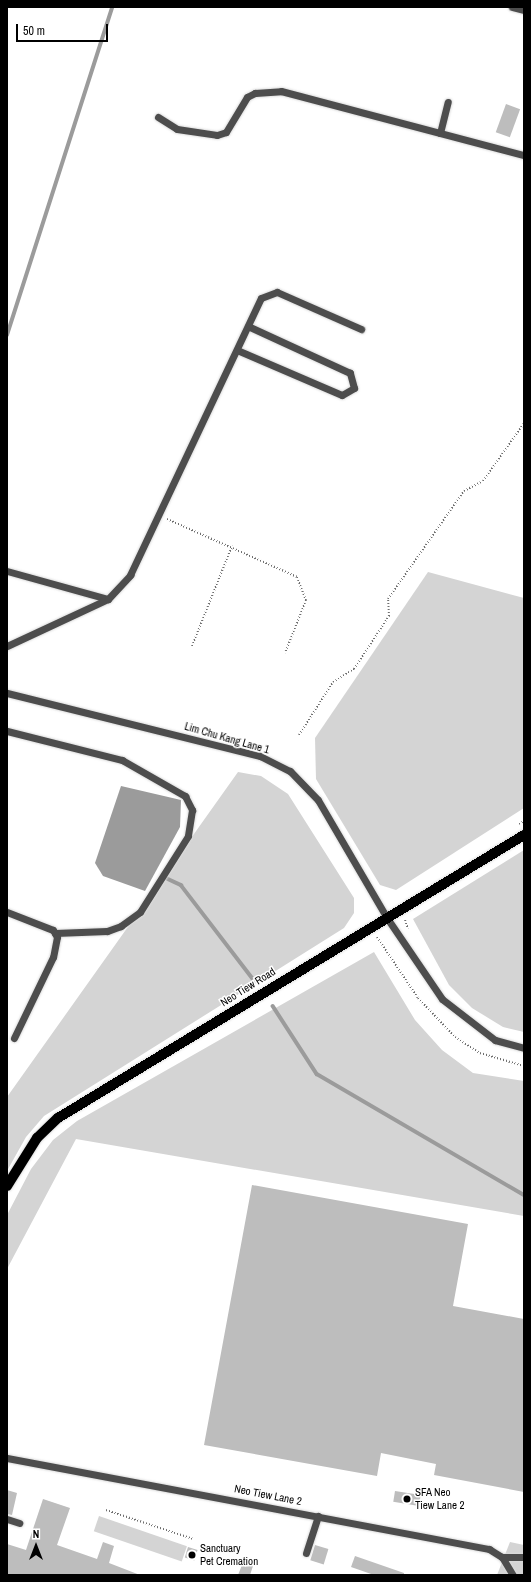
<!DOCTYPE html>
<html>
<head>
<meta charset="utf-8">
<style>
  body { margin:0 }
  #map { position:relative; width:531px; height:1582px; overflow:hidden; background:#fff; font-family:"Archivo Narrow",sans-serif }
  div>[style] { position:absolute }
  .green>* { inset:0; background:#d4d4d4; transform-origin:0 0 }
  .water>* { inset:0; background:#9b9b9b }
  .stream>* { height:3.5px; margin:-1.75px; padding:0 1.75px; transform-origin:1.75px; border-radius:1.75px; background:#9b9b9b }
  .building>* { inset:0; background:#bdbdbd; transform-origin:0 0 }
  .path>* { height:2px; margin-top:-1px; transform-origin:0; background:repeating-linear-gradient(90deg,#6f6f6f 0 1px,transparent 0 3px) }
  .roads { filter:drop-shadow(0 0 1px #dbdbdb) drop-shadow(0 0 1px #dbdbdb) }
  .minor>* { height:7px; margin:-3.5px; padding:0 3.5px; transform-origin:3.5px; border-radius:3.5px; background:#4d4d4d }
  .major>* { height:10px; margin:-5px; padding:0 5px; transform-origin:5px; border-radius:5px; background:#000 }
  .dots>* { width:11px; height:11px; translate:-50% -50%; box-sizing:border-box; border:2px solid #fff; border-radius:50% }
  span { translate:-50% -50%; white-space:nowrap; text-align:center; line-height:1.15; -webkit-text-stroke:3px #fff; paint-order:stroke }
  .street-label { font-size:11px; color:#000 }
  .poi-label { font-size:11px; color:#000 }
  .left { translate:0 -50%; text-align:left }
  .frame { position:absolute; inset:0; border:8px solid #000; pointer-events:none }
  .north { position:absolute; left:16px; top:1526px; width:40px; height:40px; -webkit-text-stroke:3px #fff; paint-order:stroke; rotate:0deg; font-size:11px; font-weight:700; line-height:16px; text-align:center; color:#000 }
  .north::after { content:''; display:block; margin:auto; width:14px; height:18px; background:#000; clip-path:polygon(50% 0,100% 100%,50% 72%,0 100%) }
  .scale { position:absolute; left:16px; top:24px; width:92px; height:18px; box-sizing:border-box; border:2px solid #000; border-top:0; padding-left:5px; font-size:12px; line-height:14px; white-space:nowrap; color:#000; -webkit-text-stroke:3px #fff; paint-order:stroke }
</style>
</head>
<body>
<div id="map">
  <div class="green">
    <i style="clip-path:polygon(428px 572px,524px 598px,524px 808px,396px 890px,380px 885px,316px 779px,315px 738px)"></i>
    <i style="clip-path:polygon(238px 772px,261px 776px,288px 794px,354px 898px,354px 913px,344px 928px,44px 1116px,26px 1137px,7px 1171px,7px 1097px)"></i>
    <i style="clip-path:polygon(524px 850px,524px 1032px,503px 1027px,472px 1008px,449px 985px,413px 919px)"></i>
    <i style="clip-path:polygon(374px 952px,415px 1020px,442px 1050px,473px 1073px,524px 1081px,524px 1216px,76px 1139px,7px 1269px,7px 1215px,31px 1169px,53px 1140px,77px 1121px)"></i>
    <i style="left:99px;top:1516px;width:93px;height:16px;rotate:19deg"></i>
    <i style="clip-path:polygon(510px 1542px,524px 1545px,524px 1575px,497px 1575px)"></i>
  </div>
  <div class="water">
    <i style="clip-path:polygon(121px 786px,181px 800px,180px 827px,145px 891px,103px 876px,95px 863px)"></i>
  </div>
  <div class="stream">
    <i style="left:7px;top:335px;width:344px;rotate:-72.2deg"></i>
    <i style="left:166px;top:878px;width:17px;rotate:25deg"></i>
    <i style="left:181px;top:885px;width:120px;rotate:52.5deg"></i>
    <i style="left:273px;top:1006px;width:81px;rotate:57.1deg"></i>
    <i style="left:317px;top:1074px;width:240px;rotate:30.3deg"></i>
  </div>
  <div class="building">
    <i style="left:506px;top:104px;width:15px;height:30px;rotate:20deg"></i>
    <i style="clip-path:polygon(252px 1185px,468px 1224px,453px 1306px,524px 1319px,524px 1492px,434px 1475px,436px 1464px,381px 1453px,377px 1476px,204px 1445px)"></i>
    <i style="clip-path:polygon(7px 1490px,17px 1493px,12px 1515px,7px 1514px)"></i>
    <i style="left:395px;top:1491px;width:26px;height:11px;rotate:9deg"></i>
    <i style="clip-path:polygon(43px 1499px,70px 1508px,57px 1545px,97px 1559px,103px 1542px,114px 1546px,109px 1563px,140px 1575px,7px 1575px,7px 1544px,26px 1550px)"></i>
    <i style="left:315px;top:1545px;width:14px;height:16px;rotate:17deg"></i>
    <i style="left:188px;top:1547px;width:10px;height:11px;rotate:17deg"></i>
    <i style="clip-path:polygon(355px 1556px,404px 1573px,404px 1575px,374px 1575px,351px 1567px)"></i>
    <i style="clip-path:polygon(244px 1560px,254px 1563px,250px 1575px,238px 1575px)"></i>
  </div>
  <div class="path">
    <i style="left:167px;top:519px;width:142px;rotate:24deg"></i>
    <i style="left:297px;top:577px;width:25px;rotate:69deg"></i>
    <i style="left:306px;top:600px;width:57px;rotate:111.6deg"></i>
    <i style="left:192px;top:646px;width:108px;rotate:-68.2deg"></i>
    <i style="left:299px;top:735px;width:63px;rotate:-57.3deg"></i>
    <i style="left:333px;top:682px;width:25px;rotate:-32deg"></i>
    <i style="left:354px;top:669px;width:64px;rotate:-56.6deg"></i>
    <i style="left:389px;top:616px;width:17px;rotate:-93deg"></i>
    <i style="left:388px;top:599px;width:132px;rotate:-54.9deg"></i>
    <i style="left:464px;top:491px;width:21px;rotate:-28deg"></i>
    <i style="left:483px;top:481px;width:71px;rotate:-54.7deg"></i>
    <i style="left:519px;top:824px;width:6px;rotate:-31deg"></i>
    <i style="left:405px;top:920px;width:9px;rotate:72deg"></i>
    <i style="left:377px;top:937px;width:73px;rotate:56.1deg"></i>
    <i style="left:418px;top:998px;width:54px;rotate:46.5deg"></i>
    <i style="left:455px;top:1037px;width:30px;rotate:33deg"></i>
    <i style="left:480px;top:1053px;width:46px;rotate:16.5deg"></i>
    <i style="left:106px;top:1510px;width:92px;rotate:18.4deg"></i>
  </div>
  <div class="roads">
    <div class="minor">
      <i style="left:512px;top:7px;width:12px;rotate:14deg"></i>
      <i style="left:158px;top:117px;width:22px;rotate:32deg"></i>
      <i style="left:177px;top:129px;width:40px;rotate:8.5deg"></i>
      <i style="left:217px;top:135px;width:9px;rotate:-18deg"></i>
      <i style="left:226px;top:132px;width:41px;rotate:-59deg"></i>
      <i style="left:247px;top:97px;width:9px;rotate:-27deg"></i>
      <i style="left:255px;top:93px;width:26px;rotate:-4deg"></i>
      <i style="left:281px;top:91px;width:251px;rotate:14.8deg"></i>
      <i style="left:440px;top:133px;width:32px;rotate:-76deg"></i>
      <i style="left:237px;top:350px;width:114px;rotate:23.2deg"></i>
      <i style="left:342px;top:395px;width:14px;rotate:-30deg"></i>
      <i style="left:354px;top:388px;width:16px;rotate:-105deg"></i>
      <i style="left:350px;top:373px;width:112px;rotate:-155.3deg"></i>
      <i style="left:7px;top:571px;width:105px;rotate:15.5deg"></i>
      <i style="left:7px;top:646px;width:111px;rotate:-25deg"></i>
      <i style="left:108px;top:599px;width:33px;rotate:-47deg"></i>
      <i style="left:130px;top:575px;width:306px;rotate:-64.7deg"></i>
      <i style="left:261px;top:298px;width:17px;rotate:-21deg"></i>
      <i style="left:277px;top:292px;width:92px;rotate:23.8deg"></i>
      <i style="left:7px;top:693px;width:261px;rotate:14deg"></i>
      <i style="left:260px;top:756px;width:34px;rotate:27deg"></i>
      <i style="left:290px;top:771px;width:40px;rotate:46deg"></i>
      <i style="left:318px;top:800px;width:137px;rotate:59.7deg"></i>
      <i style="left:387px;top:918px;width:98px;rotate:55.8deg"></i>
      <i style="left:442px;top:999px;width:67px;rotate:37.7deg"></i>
      <i style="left:495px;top:1040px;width:30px;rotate:15deg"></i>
      <i style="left:7px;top:731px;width:119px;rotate:14.2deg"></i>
      <i style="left:122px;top:760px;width:73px;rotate:29.7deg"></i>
      <i style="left:185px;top:796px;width:16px;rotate:63deg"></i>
      <i style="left:192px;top:810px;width:26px;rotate:99deg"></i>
      <i style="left:188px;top:836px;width:90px;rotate:122.3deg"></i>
      <i style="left:140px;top:912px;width:24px;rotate:144deg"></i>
      <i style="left:121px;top:926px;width:15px;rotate:160deg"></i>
      <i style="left:107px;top:931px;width:52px;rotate:177.8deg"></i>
      <i style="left:7px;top:912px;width:49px;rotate:21.4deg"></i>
      <i style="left:53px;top:930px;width:8px;rotate:60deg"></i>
      <i style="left:57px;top:937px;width:20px;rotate:101deg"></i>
      <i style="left:53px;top:957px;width:90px;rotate:115.7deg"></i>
      <i style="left:7px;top:1458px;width:491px;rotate:10.7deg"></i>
      <i style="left:489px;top:1549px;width:15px;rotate:32deg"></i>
      <i style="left:502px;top:1557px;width:21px;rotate:59deg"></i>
      <i style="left:7px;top:1519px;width:13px;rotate:18deg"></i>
      <i style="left:306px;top:1553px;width:39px;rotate:-72deg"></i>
      <i style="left:502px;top:1557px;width:22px"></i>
    </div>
    <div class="major">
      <i style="left:7px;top:1186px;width:57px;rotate:-58deg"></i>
      <i style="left:37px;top:1138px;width:29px;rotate:-44deg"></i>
      <i style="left:58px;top:1118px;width:545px;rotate:-31.27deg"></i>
    </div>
  </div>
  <div class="dots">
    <i style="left:407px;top:1499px;background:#000"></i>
    <i style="left:192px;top:1555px;background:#000"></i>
  </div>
  <div class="street-label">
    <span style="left:227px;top:738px;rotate:16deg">Lim Chu Kang Lane 1</span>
    <span style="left:248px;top:987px;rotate:-32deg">Neo Tiew Road</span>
    <span style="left:268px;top:1495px;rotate:11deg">Neo Tiew Lane 2</span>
  </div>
  <div class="poi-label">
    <span class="left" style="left:415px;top:1499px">SFA Neo<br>Tiew Lane 2</span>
    <span class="left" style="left:200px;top:1555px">Sanctuary<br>Pet Cremation</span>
  </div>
  <div class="frame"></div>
  <div class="north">N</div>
  <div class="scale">50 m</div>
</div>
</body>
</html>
